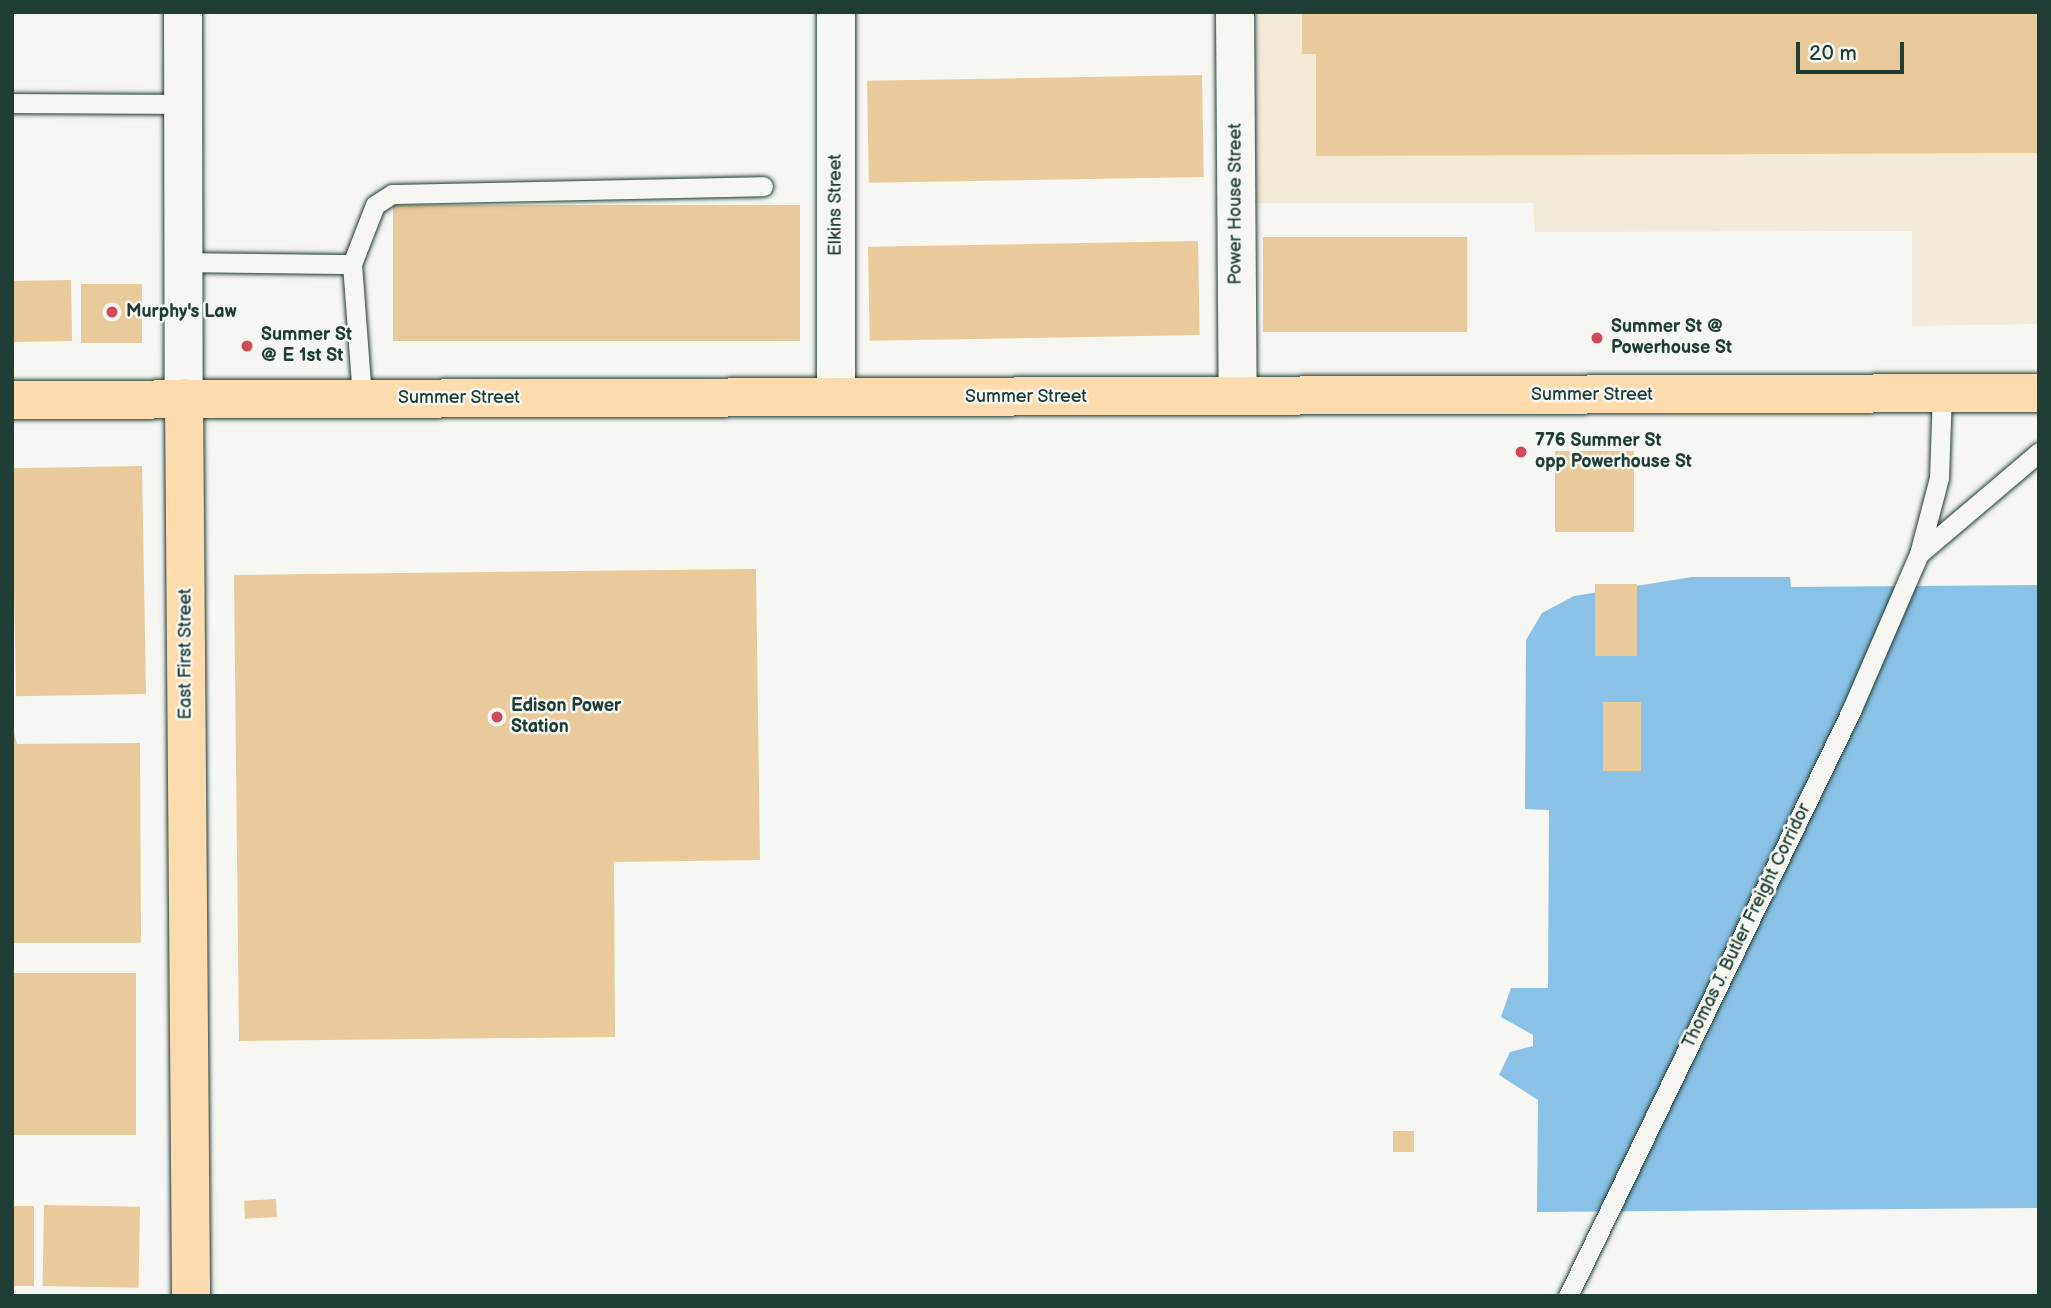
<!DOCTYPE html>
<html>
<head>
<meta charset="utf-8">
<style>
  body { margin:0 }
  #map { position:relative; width:2051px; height:1308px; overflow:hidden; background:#f6f6f2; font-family:"Balsamiq Sans",sans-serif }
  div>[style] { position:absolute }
  .built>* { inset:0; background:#f2e9d8 }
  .water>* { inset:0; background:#89c1e7 }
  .building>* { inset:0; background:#e8ca9b; transform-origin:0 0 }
  .roads { filter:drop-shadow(0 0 2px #1f3d34) drop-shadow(0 0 2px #1f3d34) }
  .lane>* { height:19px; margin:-9.5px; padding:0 9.5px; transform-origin:9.5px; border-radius:9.5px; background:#f6f6f2 }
  .street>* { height:38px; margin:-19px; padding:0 19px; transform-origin:19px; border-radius:19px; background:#f6f6f2 }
  .secondary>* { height:38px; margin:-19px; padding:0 19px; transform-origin:19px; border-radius:19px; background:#f6f6f2 }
  .primary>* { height:38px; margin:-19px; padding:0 19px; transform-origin:19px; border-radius:19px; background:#fedbac }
  .dots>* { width:19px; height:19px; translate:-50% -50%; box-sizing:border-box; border:4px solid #f6f6f2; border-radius:50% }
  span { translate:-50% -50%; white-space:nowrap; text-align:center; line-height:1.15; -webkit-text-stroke:5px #f6f6f2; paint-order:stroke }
  .street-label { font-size:18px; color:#1f3d34 }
  .poi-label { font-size:18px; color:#1f3d34; font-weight:700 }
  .left { translate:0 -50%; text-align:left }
  .frame { position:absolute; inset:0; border:14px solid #1f3d34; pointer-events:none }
  .scale { position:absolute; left:1796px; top:42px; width:108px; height:32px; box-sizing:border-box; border:4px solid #1f3d34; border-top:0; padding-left:9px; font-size:21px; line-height:24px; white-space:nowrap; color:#1f3d34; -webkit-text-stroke:5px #f6f6f2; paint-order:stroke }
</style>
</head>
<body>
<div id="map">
  <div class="built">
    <i style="clip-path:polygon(1255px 12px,2039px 12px,2039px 324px,1912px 326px,1912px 231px,1535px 232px,1533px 203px,1254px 203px)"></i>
  </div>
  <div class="water">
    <i style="clip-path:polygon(1692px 577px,1790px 577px,1791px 587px,2039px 585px,2039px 1208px,1537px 1212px,1538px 1100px,1499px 1075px,1510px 1052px,1533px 1046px,1533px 1035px,1501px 1017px,1511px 988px,1548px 988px,1549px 810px,1525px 809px,1526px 640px,1542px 613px,1574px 596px)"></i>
  </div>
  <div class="building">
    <i style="clip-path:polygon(1302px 12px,2039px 12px,2039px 153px,1316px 156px,1316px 54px,1302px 54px)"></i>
    <i style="left:1202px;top:75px;width:102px;height:335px;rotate:89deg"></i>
    <i style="left:800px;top:205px;width:136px;height:407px;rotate:90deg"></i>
    <i style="left:1467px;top:237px;width:95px;height:204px;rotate:90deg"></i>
    <i style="left:1198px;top:241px;width:94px;height:330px;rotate:89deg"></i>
    <i style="left:71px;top:280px;width:61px;height:59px;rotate:89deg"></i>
    <i style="left:81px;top:284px;width:61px;height:59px"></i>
    <i style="left:1634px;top:451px;width:81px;height:79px;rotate:90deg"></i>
    <i style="left:142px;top:466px;width:228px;height:130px;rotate:89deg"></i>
    <i style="clip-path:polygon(756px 569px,760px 860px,614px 862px,615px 1037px,239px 1041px,234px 575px)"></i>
    <i style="left:1595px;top:584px;width:42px;height:72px"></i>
    <i style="left:1603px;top:702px;width:38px;height:69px"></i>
    <i style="clip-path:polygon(12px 725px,17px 744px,140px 743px,141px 943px,12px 943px)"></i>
    <i style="left:12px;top:973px;width:124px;height:162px"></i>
    <i style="left:1393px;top:1131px;width:21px;height:21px"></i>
    <i style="left:276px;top:1199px;width:18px;height:32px;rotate:87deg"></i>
    <i style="left:44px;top:1205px;width:96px;height:81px;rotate:1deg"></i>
    <i style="left:12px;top:1206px;width:22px;height:80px"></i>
  </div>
  <div class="roads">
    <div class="lane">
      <i style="left:12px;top:103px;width:171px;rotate:0.3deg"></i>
      <i style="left:184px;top:262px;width:168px;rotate:0.7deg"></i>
      <i style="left:352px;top:264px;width:134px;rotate:85.7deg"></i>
      <i style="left:352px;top:264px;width:63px;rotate:-68.7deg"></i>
      <i style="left:375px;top:205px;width:20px;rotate:-33deg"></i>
      <i style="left:392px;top:194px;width:371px;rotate:-1.2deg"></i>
      <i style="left:1920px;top:553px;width:156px;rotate:-40.3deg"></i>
      <i style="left:1568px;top:1296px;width:650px;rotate:-64.18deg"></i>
      <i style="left:1851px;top:711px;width:171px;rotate:-66.6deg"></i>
      <i style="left:1919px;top:554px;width:79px;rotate:-75.3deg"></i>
      <i style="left:1939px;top:478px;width:85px;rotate:-88deg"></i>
    </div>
    <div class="street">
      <i style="left:1235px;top:12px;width:384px;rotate:89.6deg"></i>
      <i style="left:836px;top:397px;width:385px;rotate:-90deg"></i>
    </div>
    <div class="secondary">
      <i style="left:183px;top:12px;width:386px;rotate:89.9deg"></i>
    </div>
    <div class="primary">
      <i style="left:184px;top:398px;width:898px;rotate:89.55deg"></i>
      <i style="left:12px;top:400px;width:2027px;rotate:-0.2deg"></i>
    </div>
  </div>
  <div class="dots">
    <i style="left:112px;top:312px;background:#d1495b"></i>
    <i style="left:1597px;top:338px;background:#d1495b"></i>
    <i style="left:247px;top:346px;background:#d1495b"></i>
    <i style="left:1521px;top:452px;background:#d1495b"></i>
    <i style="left:497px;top:717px;background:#d1495b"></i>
  </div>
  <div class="street-label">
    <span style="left:1236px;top:204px;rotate:-90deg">Power House Street</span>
    <span style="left:836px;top:205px;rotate:-90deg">Elkins Street</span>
    <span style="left:1592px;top:395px">Summer Street</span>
    <span style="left:1026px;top:397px">Summer Street</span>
    <span style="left:459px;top:398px">Summer Street</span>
    <span style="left:186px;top:654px;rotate:-90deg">East First Street</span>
    <span style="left:1747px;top:926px;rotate:-64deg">Thomas J. Butler Freight Corridor</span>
  </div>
  <div class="poi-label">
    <span class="left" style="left:126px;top:312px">Murphy's Law</span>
    <span class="left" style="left:1611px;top:338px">Summer St @<br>Powerhouse St</span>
    <span class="left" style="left:261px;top:346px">Summer St<br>@ E 1st St</span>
    <span class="left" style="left:1535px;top:452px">776 Summer St<br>opp Powerhouse St</span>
    <span class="left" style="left:511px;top:717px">Edison Power<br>Station</span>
  </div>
  <div class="frame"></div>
  <div class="scale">20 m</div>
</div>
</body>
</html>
